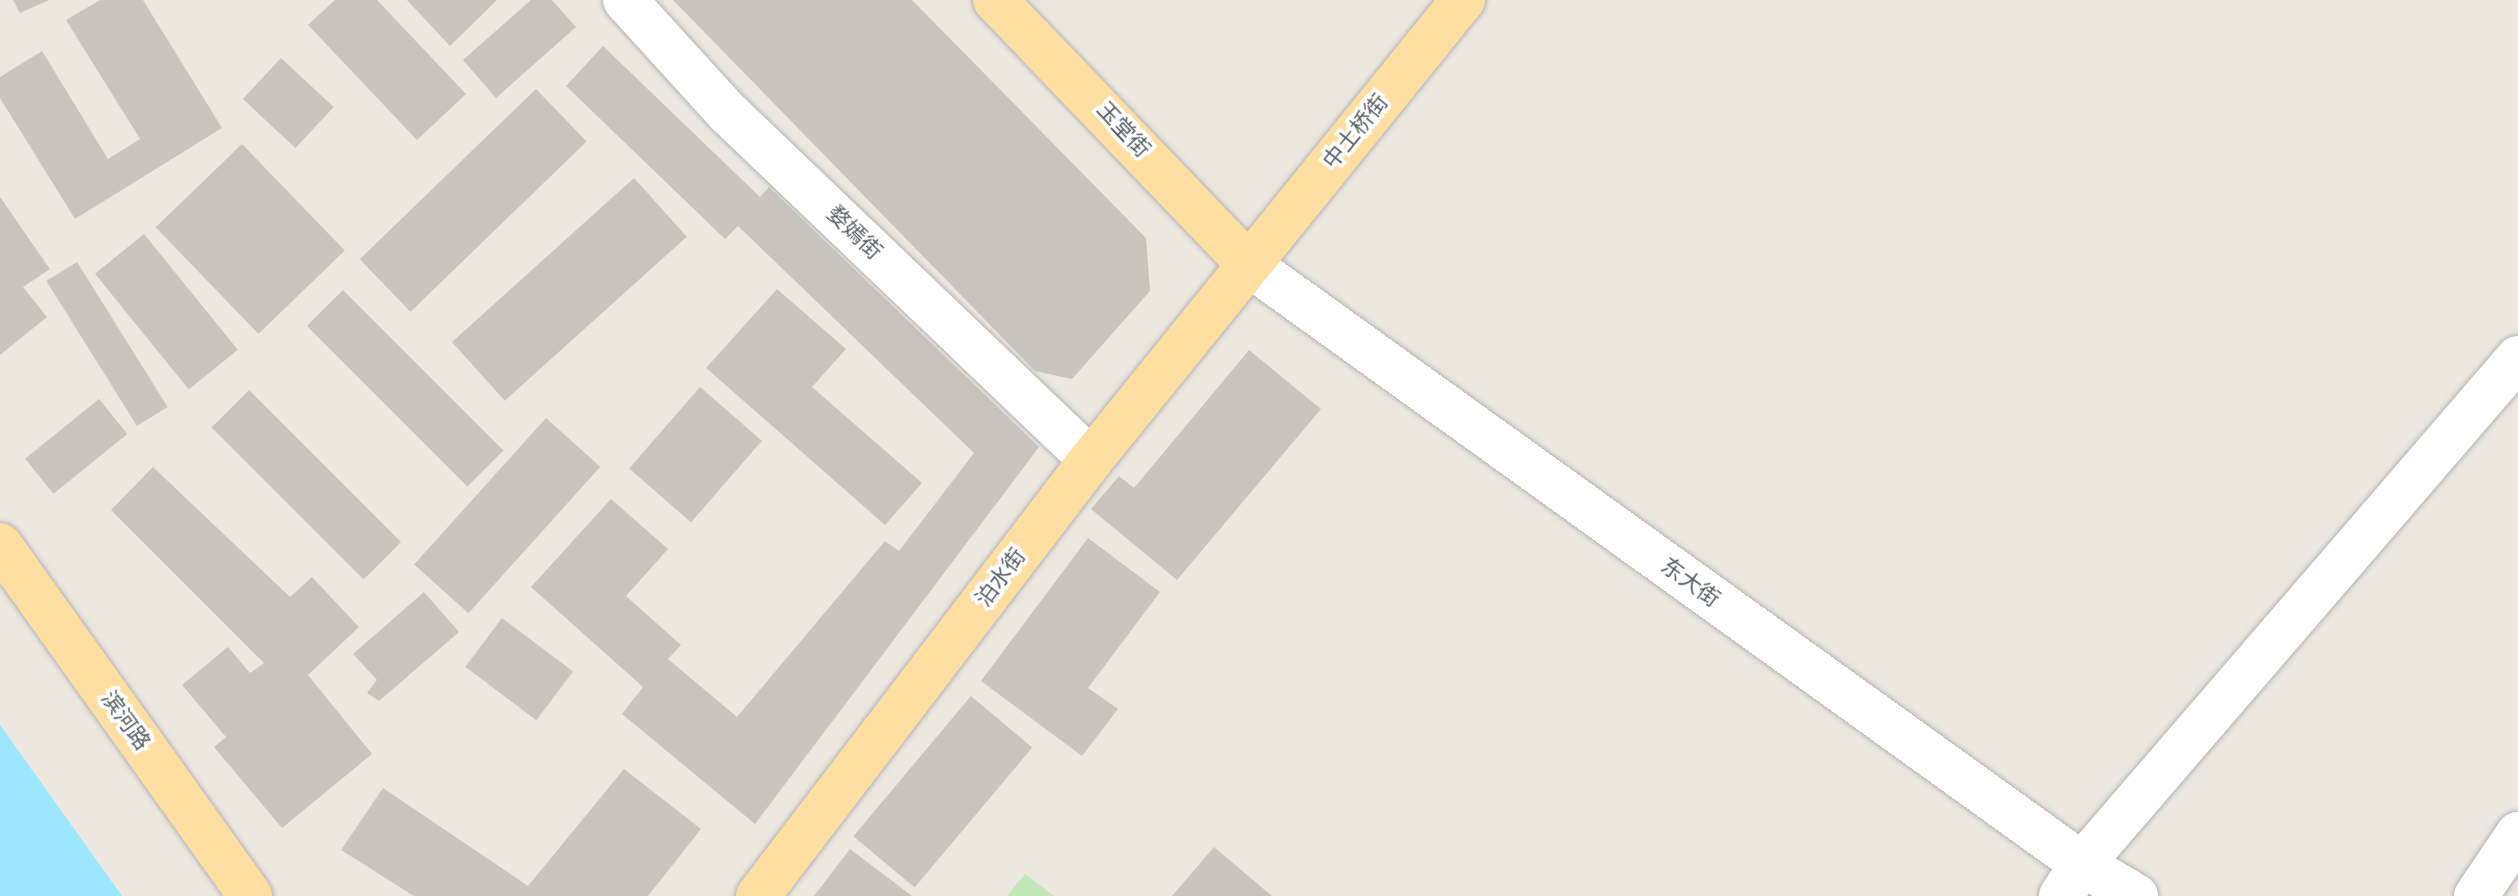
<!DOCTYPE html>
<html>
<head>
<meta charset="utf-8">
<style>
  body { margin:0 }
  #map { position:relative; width:2518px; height:896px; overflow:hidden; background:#ece7df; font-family:"Varela Round","Noto Sans SC",sans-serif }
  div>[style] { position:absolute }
  .green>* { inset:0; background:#c2e6b9 }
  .water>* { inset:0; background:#9ce6ff }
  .building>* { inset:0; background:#c9c4be; transform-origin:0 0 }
  .roads { filter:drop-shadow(0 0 2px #b0b4b8) drop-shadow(0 0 2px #b0b4b8) }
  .minor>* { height:44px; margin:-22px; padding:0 22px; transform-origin:22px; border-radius:22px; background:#fff }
  .major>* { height:44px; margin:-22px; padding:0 22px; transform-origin:22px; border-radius:22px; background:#ffdea1 }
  span { translate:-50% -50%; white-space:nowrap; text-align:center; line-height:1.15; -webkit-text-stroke:7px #fff; paint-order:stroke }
  .street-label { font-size:22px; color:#585e61 }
</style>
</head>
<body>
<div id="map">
  <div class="green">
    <i style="clip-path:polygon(1025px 874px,1054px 896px,1007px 896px)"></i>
  </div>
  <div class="water">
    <i style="clip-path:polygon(0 725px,122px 896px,0 896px)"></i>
  </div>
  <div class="building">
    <i style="clip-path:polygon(13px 0,49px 0,20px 13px)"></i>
    <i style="clip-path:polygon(100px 0,143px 0,222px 128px,75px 219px,0 98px,0 77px,42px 51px,108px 159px,140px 139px,66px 20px)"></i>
    <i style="clip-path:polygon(335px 0,377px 0,466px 94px,417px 140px,308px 25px)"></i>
    <i style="clip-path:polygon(407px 0,497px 0,450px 46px)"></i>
    <i style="clip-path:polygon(531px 0,552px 0,576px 27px,496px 98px,463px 60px)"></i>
    <i style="clip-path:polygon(673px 0,912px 0,1146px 238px,1150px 291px,1072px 379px,1035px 371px)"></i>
    <i style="clip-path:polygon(603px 46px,760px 197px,769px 187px,1039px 447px,755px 824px,622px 714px,643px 687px,531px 587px,611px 499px,668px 549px,626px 596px,681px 645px,668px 659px,737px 717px,885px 541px,899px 551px,974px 453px,738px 226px,725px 239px,566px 86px)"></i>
    <i style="left:281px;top:58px;width:72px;height:56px;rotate:43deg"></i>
    <i style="left:536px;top:89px;width:73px;height:245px;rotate:46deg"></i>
    <i style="left:242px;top:144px;width:148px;height:120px;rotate:46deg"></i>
    <i style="left:634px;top:178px;width:79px;height:245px;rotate:48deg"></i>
    <i style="clip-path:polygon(0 197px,50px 269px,23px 287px,47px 317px,0 355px)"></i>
    <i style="left:144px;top:234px;width:149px;height:63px;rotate:51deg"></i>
    <i style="left:77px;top:262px;width:171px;height:36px;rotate:58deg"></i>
    <i style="clip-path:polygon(777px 289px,846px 349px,812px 387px,922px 483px,885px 525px,706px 368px)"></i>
    <i style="left:343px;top:290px;width:227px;height:51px;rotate:45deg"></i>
    <i style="clip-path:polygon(1249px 350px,1321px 409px,1177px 580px,1091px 509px,1119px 476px,1134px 488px)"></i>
    <i style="left:700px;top:387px;width:82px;height:108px;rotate:41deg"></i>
    <i style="left:249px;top:390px;width:215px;height:53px;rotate:45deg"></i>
    <i style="left:99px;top:399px;width:45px;height:95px;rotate:51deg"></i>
    <i style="left:546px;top:418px;width:73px;height:197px;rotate:42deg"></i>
    <i style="clip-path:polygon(153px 467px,290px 597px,312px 577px,359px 627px,308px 675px,372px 754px,282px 828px,214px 747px,226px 737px,182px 685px,228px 647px,250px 673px,264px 663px,111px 510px)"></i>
    <i style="clip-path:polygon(1088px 538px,1160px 592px,1088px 688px,1118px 709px,1082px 756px,981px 681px)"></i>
    <i style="clip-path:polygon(424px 592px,459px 632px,379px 701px,367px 693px,377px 680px,353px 654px)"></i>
    <i style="left:502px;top:618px;width:89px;height:61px;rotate:37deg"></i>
    <i style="left:971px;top:696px;width:80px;height:183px;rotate:40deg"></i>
    <i style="clip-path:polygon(624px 769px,701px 829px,648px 896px,414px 896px,341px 850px,383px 788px,528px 886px)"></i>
    <i style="clip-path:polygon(1214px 847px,1272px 896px,1172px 896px)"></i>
    <i style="clip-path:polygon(850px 849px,912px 896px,814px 896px)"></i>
  </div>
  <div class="roads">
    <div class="minor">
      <i style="left:625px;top:0;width:153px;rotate:47.7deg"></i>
      <i style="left:728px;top:113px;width:502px;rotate:43.71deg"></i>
      <i style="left:1248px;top:264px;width:1027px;rotate:35.73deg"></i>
      <i style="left:2082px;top:864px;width:63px;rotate:30.7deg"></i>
      <i style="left:2061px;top:896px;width:38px;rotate:-57deg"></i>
      <i style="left:2082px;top:864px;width:668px;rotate:-49.25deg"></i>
      <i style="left:2476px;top:896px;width:75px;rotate:-55.9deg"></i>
    </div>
    <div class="major">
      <i style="left:995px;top:0;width:366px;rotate:46.2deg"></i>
      <i style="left:0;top:545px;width:431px;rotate:54.5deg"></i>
      <i style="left:758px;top:896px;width:549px;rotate:-52.63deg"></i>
      <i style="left:1091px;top:460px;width:592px;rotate:-51.04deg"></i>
    </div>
  </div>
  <div class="street-label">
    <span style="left:1123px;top:130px;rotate:47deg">玉堂街</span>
    <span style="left:1356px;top:132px;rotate:-51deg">中土桥街</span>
    <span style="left:854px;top:233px;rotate:44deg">婺嫣街</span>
    <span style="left:1001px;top:578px;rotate:-53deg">泊水街</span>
    <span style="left:1690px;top:583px;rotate:36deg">东大街</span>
    <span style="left:125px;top:721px;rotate:54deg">滨河路</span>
  </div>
</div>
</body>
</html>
